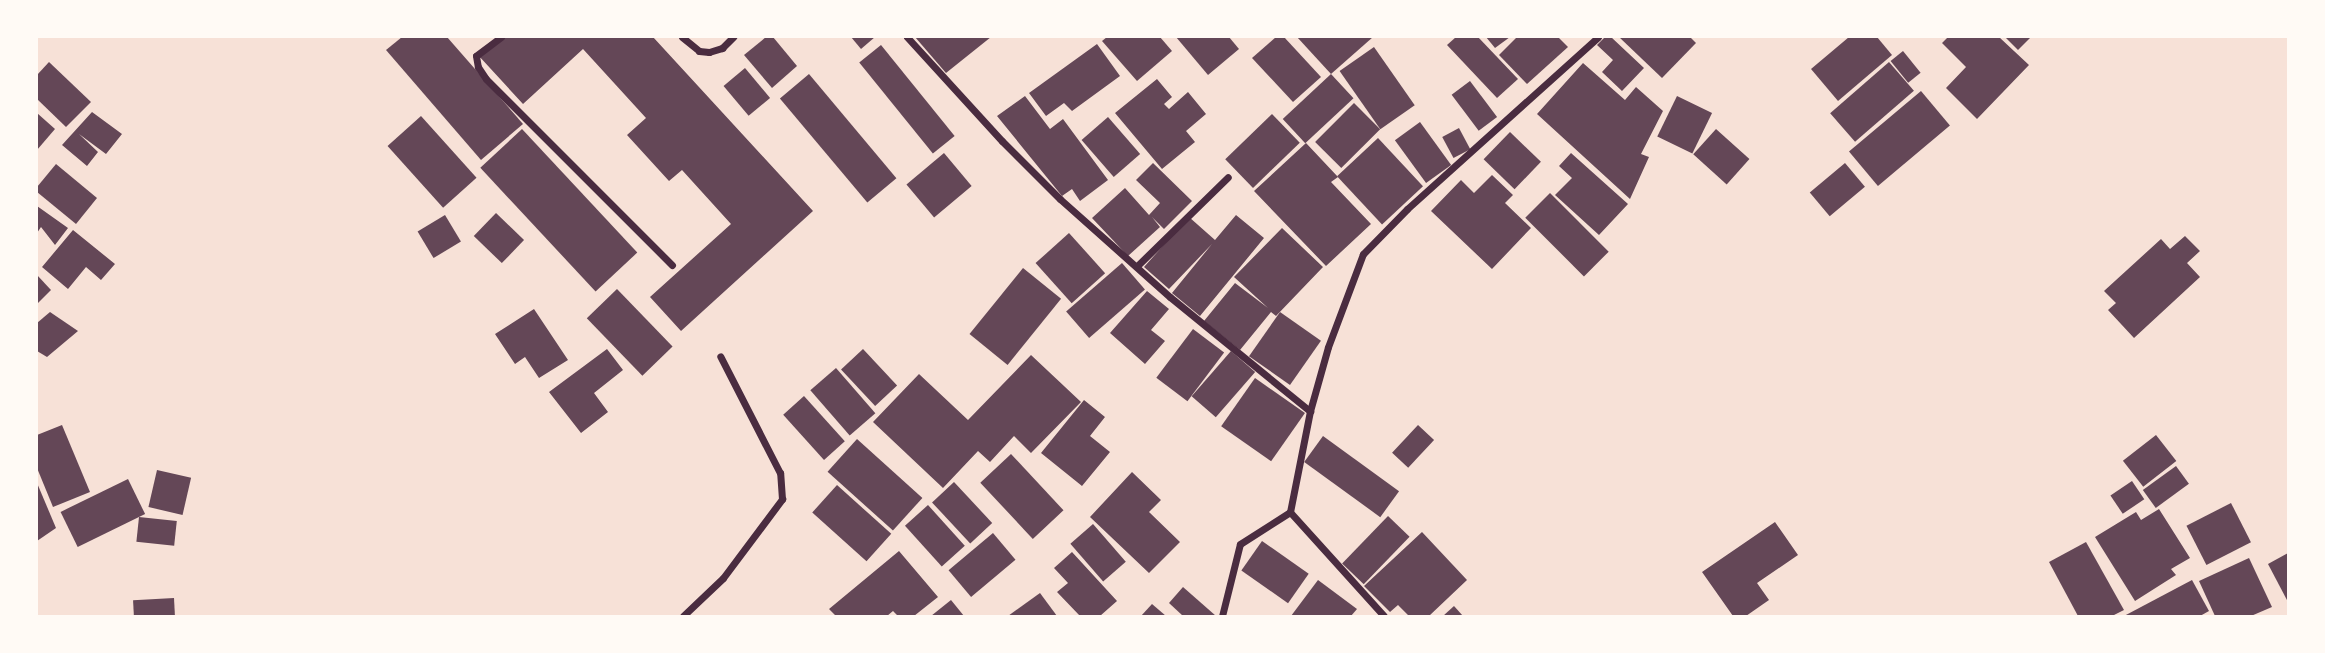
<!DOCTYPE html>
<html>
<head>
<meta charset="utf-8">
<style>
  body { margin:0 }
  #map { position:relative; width:2325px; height:653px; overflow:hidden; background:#f7e1d7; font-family:"Titillium Web",sans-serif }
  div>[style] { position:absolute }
  .building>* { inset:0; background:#644757; transform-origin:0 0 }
  .minor>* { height:7px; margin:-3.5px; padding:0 3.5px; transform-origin:3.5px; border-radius:3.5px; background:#4a2c40 }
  span { translate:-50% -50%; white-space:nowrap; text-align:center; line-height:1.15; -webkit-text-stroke:6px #fffaf5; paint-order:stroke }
  .frame { position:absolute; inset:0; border:38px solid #fffaf5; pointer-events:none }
</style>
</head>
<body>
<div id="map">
  <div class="building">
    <i style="clip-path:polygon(402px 37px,447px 37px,523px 124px,481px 160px,386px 50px)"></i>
    <i style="clip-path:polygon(499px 37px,653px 37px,813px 211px,681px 331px,650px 297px,731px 224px,682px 170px,669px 181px,627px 135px,646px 118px,583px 49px,523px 104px,478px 55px)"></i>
    <i style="clip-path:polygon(766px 37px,773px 37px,797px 66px,772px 88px,744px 55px)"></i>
    <i style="clip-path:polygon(851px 37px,875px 37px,861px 49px)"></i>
    <i style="clip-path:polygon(915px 37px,991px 37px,946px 73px)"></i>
    <i style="clip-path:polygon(1107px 37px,1160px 37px,1172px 51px,1137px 81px,1102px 41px)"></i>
    <i style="clip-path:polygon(1176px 37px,1229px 37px,1239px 49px,1208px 75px)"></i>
    <i style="clip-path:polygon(1276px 37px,1284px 37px,1321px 77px,1293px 102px,1252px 58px)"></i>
    <i style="clip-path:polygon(1297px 37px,1373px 37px,1331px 74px)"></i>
    <i style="clip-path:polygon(1456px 37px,1478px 37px,1518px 79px,1497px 98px,1447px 45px)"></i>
    <i style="clip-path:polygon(1486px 37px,1510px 37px,1495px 48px)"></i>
    <i style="clip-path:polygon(1517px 37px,1558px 37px,1568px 47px,1527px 84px,1499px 55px)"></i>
    <i style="clip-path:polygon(1605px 37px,1611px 37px,1644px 68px,1622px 91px,1602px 72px,1613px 60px,1597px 45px)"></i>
    <i style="clip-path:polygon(1619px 37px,1690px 37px,1696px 43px,1662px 78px)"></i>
    <i style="clip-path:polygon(1849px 37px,1877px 37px,1892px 55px,1838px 101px,1811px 69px)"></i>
    <i style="clip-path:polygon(1948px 37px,1999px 37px,2029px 65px,1977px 119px,1946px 88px,1966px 67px,1942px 43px)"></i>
    <i style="clip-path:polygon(2005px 37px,2031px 37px,2018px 50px)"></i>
    <i style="clip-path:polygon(1097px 44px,1120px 76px,1072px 111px,1064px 103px,1046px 116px,1029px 93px)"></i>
    <i style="left:881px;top:45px;width:117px;height:28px;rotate:51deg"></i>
    <i style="left:1374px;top:47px;width:71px;height:42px;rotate:55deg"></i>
    <i style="left:1903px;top:51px;width:28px;height:16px;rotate:51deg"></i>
    <i style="clip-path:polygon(49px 62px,91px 102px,66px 127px,37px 99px,37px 75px)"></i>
    <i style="left:1889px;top:62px;width:38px;height:78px;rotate:49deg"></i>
    <i style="clip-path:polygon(1583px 63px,1625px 100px,1636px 87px,1663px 111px,1641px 154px,1649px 157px,1630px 199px,1537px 114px)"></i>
    <i style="left:745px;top:68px;width:39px;height:28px;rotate:50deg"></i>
    <i style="left:809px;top:74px;width:136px;height:38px;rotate:50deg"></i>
    <i style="left:1331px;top:74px;width:33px;height:66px;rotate:47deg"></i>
    <i style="clip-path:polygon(1157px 79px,1172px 97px,1164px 104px,1169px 109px,1188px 92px,1206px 114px,1186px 131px,1195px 142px,1162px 169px,1115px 113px)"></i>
    <i style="left:1470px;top:81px;width:45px;height:23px;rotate:53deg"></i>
    <i style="left:1921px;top:91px;width:45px;height:94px;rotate:50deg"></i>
    <i style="clip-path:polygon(1025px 96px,1050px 129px,1063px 119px,1108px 180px,1080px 201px,1072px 189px,1062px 196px,997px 116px)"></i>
    <i style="left:1677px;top:96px;width:39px;height:45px;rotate:26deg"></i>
    <i style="left:1354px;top:103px;width:37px;height:55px;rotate:45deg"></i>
    <i style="clip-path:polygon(92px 112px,122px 134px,106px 154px,79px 134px,98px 152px,87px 166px,62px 145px)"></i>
    <i style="clip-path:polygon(37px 113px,55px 129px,37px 150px)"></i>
    <i style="left:1272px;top:114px;width:40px;height:65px;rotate:46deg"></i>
    <i style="left:421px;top:116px;width:83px;height:45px;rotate:48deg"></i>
    <i style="left:1108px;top:117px;width:49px;height:35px;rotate:49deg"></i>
    <i style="left:1420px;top:122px;width:53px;height:31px;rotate:54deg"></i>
    <i style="left:1459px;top:128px;width:24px;height:19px;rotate:62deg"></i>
    <i style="left:522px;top:129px;width:169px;height:57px;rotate:47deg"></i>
    <i style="left:1716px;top:129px;width:45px;height:34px;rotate:42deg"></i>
    <i style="left:1510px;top:132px;width:43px;height:38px;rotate:44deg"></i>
    <i style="left:1378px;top:138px;width:66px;height:56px;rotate:47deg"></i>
    <i style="clip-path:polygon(1306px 143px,1338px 177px,1331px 182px,1371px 224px,1326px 266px,1254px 191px)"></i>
    <i style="left:944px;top:153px;width:43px;height:49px;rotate:50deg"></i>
    <i style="clip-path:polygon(1571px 153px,1628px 204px,1599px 235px,1555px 195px,1572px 178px,1559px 166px)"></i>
    <i style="clip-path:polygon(1153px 163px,1192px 201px,1164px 229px,1152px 217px,1160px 227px,1128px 256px,1092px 218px,1125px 188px,1149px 215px,1160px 203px,1136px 180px)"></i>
    <i style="left:1845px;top:163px;width:31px;height:46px;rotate:50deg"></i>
    <i style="clip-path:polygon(56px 164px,97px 198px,76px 224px,37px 192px,37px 187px)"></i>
    <i style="clip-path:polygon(1492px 175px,1513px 195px,1505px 203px,1531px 228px,1492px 269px,1431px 211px,1461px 180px,1474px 193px)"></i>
    <i style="left:1550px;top:193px;width:83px;height:35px;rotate:45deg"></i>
    <i style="clip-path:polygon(37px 206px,68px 228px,55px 245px,41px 227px,37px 233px)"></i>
    <i style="left:496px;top:213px;width:39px;height:32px;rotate:44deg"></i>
    <i style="left:445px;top:215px;width:31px;height:32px;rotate:59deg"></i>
    <i style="clip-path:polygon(1236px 215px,1264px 238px,1200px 316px,1172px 293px,1212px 244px,1169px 289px,1144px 267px,1189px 217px,1215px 240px)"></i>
    <i style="clip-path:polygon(1282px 228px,1323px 267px,1276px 316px,1271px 312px,1240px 350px,1204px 321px,1235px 283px,1268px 308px,1234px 277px)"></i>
    <i style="clip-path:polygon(73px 230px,115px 264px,101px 280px,86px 267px,68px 289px,42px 267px)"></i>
    <i style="left:1069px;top:233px;width:54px;height:45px;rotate:48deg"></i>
    <i style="clip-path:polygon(2185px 236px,2200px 251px,2187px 263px,2200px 277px,2134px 338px,2108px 310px,2116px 303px,2104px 291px,2161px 239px,2170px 249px)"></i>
    <i style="left:1122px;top:263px;width:35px;height:74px;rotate:49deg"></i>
    <i style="left:1023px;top:268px;width:49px;height:85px;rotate:39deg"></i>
    <i style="clip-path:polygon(37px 275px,51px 290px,37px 304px)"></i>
    <i style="left:617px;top:289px;width:80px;height:42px;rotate:46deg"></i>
    <i style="clip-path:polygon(1147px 291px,1169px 309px,1151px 330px,1165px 341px,1145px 364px,1110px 333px)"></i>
    <i style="clip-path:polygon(534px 309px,568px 360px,539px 378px,525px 357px,515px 364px,495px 334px)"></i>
    <i style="clip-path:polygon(50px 312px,78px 331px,47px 357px,37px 351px,37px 323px)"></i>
    <i style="left:1280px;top:312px;width:50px;height:54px;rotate:35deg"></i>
    <i style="left:1193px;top:329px;width:39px;height:61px;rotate:37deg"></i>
    <i style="clip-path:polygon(607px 349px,623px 370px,594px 393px,608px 412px,581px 433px,549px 392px)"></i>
    <i style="left:863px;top:349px;width:50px;height:30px;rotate:47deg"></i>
    <i style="left:1231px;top:351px;width:32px;height:60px;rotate:41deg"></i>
    <i style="clip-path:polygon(1031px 355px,1081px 402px,1031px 453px,1014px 436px,990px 462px,978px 451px,943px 488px,873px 422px,919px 374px,968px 420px)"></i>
    <i style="left:836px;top:368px;width:60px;height:34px;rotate:49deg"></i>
    <i style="left:1255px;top:378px;width:61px;height:59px;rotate:35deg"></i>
    <i style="left:804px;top:396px;width:61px;height:28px;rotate:48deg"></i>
    <i style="clip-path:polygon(1084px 400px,1105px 417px,1090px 436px,1110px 452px,1082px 486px,1041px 453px)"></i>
    <i style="clip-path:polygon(62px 425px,90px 492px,53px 507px,37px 468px,37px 435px)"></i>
    <i style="left:1418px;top:425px;width:22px;height:38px;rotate:43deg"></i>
    <i style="left:2156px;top:435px;width:33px;height:42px;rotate:52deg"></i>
    <i style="left:1323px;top:436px;width:94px;height:32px;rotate:36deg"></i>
    <i style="left:857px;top:439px;width:88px;height:44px;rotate:42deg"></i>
    <i style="left:1011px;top:454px;width:77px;height:42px;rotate:47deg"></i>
    <i style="left:2176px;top:466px;width:22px;height:41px;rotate:54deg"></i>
    <i style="left:157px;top:470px;width:35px;height:38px;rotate:13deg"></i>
    <i style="clip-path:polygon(1132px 472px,1161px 500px,1149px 512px,1180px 542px,1149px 573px,1090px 517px)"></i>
    <i style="left:128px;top:479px;width:39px;height:75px;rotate:64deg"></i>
    <i style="left:2132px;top:481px;width:22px;height:26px;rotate:56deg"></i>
    <i style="left:954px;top:482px;width:56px;height:30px;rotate:47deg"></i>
    <i style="clip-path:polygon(37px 483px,56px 528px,37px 541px)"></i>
    <i style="left:837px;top:485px;width:73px;height:37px;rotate:42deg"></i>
    <i style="left:2231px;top:503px;width:44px;height:50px;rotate:63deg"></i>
    <i style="left:928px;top:505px;width:55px;height:31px;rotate:48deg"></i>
    <i style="clip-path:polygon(2159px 509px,2190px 558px,2171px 569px,2176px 575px,2135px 601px,2095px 537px,2136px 512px,2141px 520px)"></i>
    <i style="left:1388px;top:516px;width:30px;height:66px;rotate:44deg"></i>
    <i style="left:139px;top:517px;width:38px;height:25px;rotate:6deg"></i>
    <i style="clip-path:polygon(1775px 522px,1798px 555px,1757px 583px,1769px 600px,1746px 616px,1733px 616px,1702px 572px)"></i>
    <i style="left:1093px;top:524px;width:50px;height:30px;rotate:49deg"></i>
    <i style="clip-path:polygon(1422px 532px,1467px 580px,1429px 616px,1409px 616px,1398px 605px,1390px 612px,1364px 586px)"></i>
    <i style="left:993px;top:533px;width:35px;height:58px;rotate:50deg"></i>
    <i style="left:1262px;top:541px;width:57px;height:36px;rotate:35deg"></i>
    <i style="clip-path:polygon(2086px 542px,2124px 610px,2112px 616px,2078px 616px,2049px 562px)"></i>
    <i style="clip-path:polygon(899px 551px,938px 597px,914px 616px,898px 616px,893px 611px,887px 616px,836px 616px,829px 609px)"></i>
    <i style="clip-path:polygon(1072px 552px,1117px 601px,1100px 616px,1080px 616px,1057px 592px,1068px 583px,1054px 568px)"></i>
    <i style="clip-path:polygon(2288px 553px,2288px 602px,2268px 564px)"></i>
    <i style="clip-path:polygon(2249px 558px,2272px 607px,2251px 616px,2215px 616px,2199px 581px)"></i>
    <i style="clip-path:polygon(1318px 580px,1357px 609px,1351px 616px,1291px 616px)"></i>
    <i style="clip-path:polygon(2192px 580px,2209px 611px,2200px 616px,2124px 616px)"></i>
    <i style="clip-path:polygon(1183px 587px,1216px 616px,1183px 616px,1169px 603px)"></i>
    <i style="clip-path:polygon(1040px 593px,1057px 616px,1008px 616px)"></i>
    <i style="left:174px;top:598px;width:18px;height:41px;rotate:87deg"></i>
    <i style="clip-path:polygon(951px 600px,964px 616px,931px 616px)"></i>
    <i style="clip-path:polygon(1152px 604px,1166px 616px,1141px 616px)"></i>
    <i style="clip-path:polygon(1454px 606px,1463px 616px,1443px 616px)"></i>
  </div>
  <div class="minor">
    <i style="left:501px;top:37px;width:31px;rotate:143deg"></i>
    <i style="left:476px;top:56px;width:11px;rotate:80deg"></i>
    <i style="left:478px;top:67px;width:14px;rotate:56deg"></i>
    <i style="left:486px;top:79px;width:263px;rotate:45deg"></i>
    <i style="left:682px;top:37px;width:22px;rotate:39deg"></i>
    <i style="left:699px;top:51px;width:10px;rotate:6deg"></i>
    <i style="left:709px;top:52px;width:14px;rotate:-17deg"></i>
    <i style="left:722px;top:48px;width:16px;rotate:-45deg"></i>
    <i style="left:907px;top:37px;width:141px;rotate:47.6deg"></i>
    <i style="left:1002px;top:141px;width:82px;rotate:45deg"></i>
    <i style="left:1060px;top:199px;width:147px;rotate:41.7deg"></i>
    <i style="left:1170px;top:297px;width:181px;rotate:39.2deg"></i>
    <i style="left:1137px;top:266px;width:127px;rotate:-44.4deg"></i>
    <i style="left:1290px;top:512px;width:140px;rotate:47.9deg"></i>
    <i style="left:683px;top:616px;width:55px;rotate:-43.5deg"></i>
    <i style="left:723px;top:578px;width:99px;rotate:-53.2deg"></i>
    <i style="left:782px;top:499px;width:26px;rotate:-94deg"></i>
    <i style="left:780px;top:473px;width:131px;rotate:-117.1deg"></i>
    <i style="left:1222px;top:616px;width:74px;rotate:-76deg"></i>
    <i style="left:1240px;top:544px;width:59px;rotate:-32.6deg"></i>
    <i style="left:1290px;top:512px;width:103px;rotate:-78.8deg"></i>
    <i style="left:1310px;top:411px;width:66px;rotate:-74.3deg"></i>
    <i style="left:1328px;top:347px;width:99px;rotate:-69.4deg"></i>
    <i style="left:1363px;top:254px;width:63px;rotate:-45.6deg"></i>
    <i style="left:1407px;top:209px;width:257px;rotate:-42deg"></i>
  </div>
  <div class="frame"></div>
</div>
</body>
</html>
